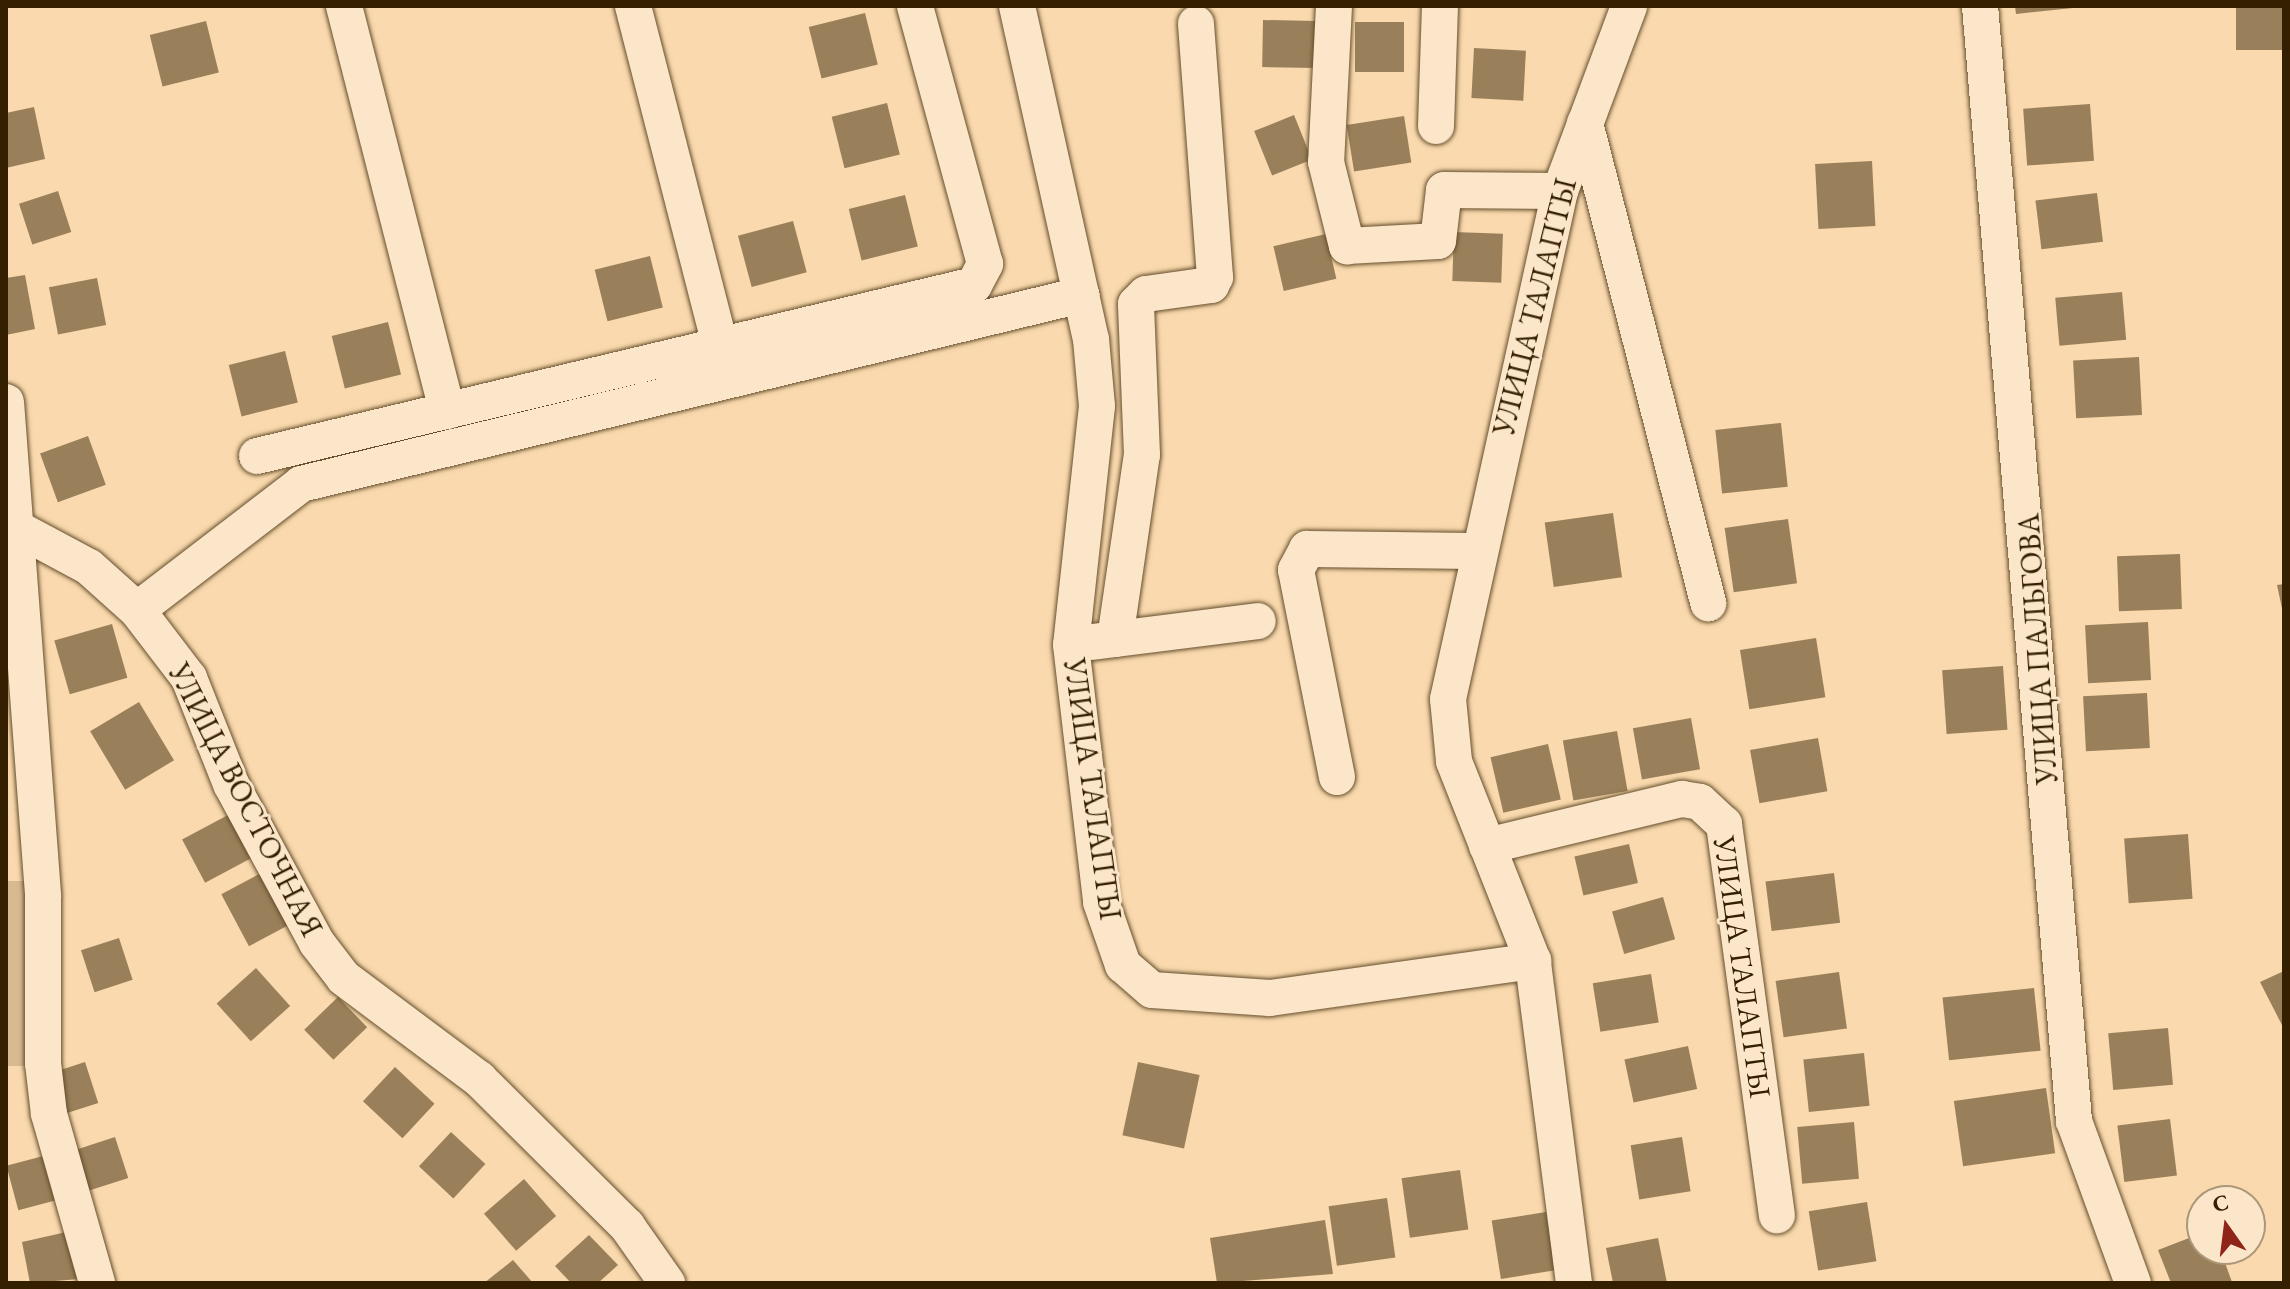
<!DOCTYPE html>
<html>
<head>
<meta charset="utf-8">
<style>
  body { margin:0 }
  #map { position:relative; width:2290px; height:1289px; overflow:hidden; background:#f9d9ad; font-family:"EB Garamond",serif }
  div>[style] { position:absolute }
  .green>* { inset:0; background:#d8ba90; transform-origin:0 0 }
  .building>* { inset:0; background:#9a805a; transform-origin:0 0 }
  .roads { filter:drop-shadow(0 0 2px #654e2c) drop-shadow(0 0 2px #654e2c) }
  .minor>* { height:36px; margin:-18px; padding:0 18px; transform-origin:18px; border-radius:18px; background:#fbe6ca }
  span { translate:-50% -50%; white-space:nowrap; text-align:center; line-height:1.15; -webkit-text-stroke:6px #fbe6ca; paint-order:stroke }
  .street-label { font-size:30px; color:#342001 }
  .frame { position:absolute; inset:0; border:8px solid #342001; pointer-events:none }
  .north { position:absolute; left:2186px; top:1185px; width:80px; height:80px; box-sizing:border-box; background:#fbe6ca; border:2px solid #ab977a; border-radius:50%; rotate:346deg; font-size:22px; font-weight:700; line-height:32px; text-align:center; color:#342001 }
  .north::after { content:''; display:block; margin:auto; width:28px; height:36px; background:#8f2418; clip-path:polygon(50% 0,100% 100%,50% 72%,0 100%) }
</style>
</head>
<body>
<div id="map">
  <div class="green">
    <i style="left:6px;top:881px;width:21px;height:185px"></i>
  </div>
  <div class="building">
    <i style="clip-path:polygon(2015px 6px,2073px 6px,2073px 8px,2016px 14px)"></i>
    <i style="left:2284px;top:6px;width:44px;height:48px;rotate:90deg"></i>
    <i style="left:865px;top:13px;width:53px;height:58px;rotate:76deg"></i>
    <i style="left:1263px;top:20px;width:53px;height:47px;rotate:1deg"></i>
    <i style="left:206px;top:21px;width:53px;height:58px;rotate:76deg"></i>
    <i style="left:1404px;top:22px;width:50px;height:49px;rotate:90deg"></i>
    <i style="left:1474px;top:48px;width:52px;height:50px;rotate:3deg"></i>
    <i style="left:887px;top:103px;width:53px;height:57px;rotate:76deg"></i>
    <i style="left:2090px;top:104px;width:57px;height:67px;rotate:86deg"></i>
    <i style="clip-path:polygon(34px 107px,45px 159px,6px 168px,6px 113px)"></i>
    <i style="left:1294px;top:115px;width:48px;height:43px;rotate:68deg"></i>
    <i style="left:1404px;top:116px;width:47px;height:58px;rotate:81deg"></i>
    <i style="left:1872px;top:161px;width:65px;height:57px;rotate:87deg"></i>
    <i style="left:58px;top:191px;width:43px;height:41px;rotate:72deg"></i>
    <i style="left:2097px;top:193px;width:49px;height:62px;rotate:83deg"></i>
    <i style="left:905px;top:195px;width:53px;height:58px;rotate:76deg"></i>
    <i style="left:793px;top:221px;width:53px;height:57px;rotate:75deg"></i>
    <i style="left:1454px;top:232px;width:49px;height:49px;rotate:2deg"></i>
    <i style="left:1326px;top:234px;width:46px;height:54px;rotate:77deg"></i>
    <i style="left:650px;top:256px;width:53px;height:57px;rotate:76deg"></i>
    <i style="clip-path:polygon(25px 275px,35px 329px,6px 335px,6px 278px)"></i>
    <i style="left:97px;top:278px;width:48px;height:49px;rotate:79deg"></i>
    <i style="left:2122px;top:292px;width:48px;height:67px;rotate:85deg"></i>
    <i style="left:388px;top:322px;width:54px;height:58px;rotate:76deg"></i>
    <i style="left:285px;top:351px;width:53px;height:58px;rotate:76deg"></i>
    <i style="left:2139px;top:357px;width:58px;height:66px;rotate:87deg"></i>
    <i style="left:1781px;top:423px;width:64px;height:66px;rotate:84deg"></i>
    <i style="left:88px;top:436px;width:52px;height:51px;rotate:70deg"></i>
    <i style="left:1613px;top:513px;width:65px;height:69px;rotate:82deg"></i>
    <i style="left:1788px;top:519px;width:65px;height:64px;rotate:82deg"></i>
    <i style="left:2180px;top:554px;width:55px;height:63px;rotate:88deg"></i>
    <i style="clip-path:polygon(2284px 584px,2284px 613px,2283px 613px,2277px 585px)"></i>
    <i style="left:2148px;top:622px;width:58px;height:63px;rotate:87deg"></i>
    <i style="left:112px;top:624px;width:56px;height:60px;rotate:74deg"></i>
    <i style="left:1816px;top:638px;width:60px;height:77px;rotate:81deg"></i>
    <i style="left:2003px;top:666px;width:64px;height:61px;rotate:86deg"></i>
    <i style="left:2147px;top:693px;width:55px;height:64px;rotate:87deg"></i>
    <i style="left:139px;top:702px;width:68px;height:57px;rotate:59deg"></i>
    <i style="left:1691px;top:718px;width:52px;height:59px;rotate:80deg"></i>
    <i style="left:1617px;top:731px;width:61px;height:55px;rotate:80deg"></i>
    <i style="left:1818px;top:738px;width:54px;height:69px;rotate:80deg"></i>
    <i style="left:1548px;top:744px;width:57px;height:59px;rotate:77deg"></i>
    <i style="left:228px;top:815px;width:49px;height:52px;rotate:62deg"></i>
    <i style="left:2188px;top:834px;width:65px;height:64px;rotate:86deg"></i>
    <i style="left:1629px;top:844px;width:40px;height:56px;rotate:77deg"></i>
    <i style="left:261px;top:873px;width:59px;height:45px;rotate:62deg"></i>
    <i style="left:1834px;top:873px;width:50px;height:69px;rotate:83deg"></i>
    <i style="left:1663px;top:897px;width:44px;height:53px;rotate:74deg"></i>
    <i style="left:119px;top:938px;width:44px;height:40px;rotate:72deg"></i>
    <i style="left:256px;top:968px;width:51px;height:53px;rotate:48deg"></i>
    <i style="clip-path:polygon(2284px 971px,2284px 1029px,2260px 982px)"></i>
    <i style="left:1839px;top:972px;width:57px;height:64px;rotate:82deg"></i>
    <i style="left:1651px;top:974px;width:49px;height:59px;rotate:81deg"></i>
    <i style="left:2034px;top:988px;width:63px;height:92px;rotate:84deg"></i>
    <i style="left:338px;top:997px;width:42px;height:47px;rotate:46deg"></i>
    <i style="left:2168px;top:1028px;width:57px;height:60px;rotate:85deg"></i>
    <i style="left:1688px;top:1046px;width:44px;height:65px;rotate:78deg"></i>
    <i style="left:1864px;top:1053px;width:53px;height:61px;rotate:84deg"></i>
    <i style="left:85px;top:1062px;width:43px;height:41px;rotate:72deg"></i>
    <i style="left:1138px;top:1062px;width:63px;height:75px;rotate:12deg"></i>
    <i style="left:395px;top:1067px;width:54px;height:47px;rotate:43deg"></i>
    <i style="left:2046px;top:1088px;width:66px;height:93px;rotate:82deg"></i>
    <i style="left:2170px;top:1119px;width:57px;height:53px;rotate:83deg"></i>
    <i style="left:1854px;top:1122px;width:57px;height:57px;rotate:85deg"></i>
    <i style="left:451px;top:1132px;width:47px;height:47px;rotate:43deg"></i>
    <i style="left:115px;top:1137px;width:43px;height:41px;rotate:72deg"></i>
    <i style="left:1682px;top:1137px;width:55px;height:52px;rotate:81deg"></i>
    <i style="left:47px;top:1155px;width:46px;height:42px;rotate:75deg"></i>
    <i style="left:1460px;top:1170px;width:60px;height:59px;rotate:82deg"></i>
    <i style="left:524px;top:1179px;width:49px;height:53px;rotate:49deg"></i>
    <i style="left:1387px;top:1198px;width:60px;height:59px;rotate:82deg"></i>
    <i style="left:1867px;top:1202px;width:60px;height:59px;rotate:81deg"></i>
    <i style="left:1546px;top:1212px;width:59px;height:55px;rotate:81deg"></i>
    <i style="clip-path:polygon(1325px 1220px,1333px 1274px,1217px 1283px,1210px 1238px)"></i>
    <i style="clip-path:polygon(71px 1231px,80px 1279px,30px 1283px,22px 1242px)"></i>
    <i style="clip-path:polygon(2202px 1233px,2202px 1249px,2220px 1249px,2232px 1282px,2171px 1283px,2158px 1250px)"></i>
    <i style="clip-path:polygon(589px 1235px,618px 1265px,598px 1283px,571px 1283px,555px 1266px)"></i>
    <i style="clip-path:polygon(1658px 1238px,1667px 1283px,1613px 1283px,1606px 1248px)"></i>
    <i style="clip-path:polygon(513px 1260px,533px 1283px,484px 1283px)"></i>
  </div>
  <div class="roads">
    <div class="minor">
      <i style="left:344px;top:6px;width:418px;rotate:75.7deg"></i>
      <i style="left:633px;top:6px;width:351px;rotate:75.6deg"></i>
      <i style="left:1017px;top:6px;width:341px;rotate:77.5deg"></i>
      <i style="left:1091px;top:339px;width:67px;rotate:84.9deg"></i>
      <i style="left:1097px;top:406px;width:240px;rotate:96.2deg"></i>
      <i style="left:1071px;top:645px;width:259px;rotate:83.3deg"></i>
      <i style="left:1101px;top:902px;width:67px;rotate:70.8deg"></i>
      <i style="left:1123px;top:965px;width:38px;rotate:41deg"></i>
      <i style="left:1152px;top:990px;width:118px;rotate:3.9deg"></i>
      <i style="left:1270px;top:998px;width:266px;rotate:-8deg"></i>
      <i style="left:1334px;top:6px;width:156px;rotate:92.9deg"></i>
      <i style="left:1326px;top:162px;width:87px;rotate:76deg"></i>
      <i style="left:1347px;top:246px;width:91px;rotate:-3.1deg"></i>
      <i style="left:1438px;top:241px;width:51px;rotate:-83.3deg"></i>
      <i style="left:1444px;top:190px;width:116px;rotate:0.5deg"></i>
      <i style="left:1980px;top:6px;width:1119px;rotate:85.18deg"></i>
      <i style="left:2074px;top:1121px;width:172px;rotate:70deg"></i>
      <i style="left:1585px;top:123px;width:496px;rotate:75.6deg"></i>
      <i style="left:1436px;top:126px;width:120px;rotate:-88.1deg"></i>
      <i style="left:6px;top:402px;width:496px;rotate:85.7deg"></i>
      <i style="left:43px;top:897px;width:166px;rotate:90deg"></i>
      <i style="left:43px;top:1063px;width:51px;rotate:83.3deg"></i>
      <i style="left:49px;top:1114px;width:176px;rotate:74.1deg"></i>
      <i style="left:257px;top:456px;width:737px;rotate:-13.41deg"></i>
      <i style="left:974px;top:285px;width:24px;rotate:-62deg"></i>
      <i style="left:985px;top:264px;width:267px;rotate:-105.2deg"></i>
      <i style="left:20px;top:530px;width:78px;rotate:28.2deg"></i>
      <i style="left:89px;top:567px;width:64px;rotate:41.9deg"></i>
      <i style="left:137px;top:610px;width:86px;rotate:52.6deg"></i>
      <i style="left:189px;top:678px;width:114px;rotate:68.4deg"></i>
      <i style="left:231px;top:784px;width:181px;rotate:61.6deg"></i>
      <i style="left:317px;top:943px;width:44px;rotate:52.4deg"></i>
      <i style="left:344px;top:978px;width:169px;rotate:36.8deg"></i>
      <i style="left:479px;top:1079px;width:209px;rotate:44.8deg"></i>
      <i style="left:627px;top:1226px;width:70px;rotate:54.9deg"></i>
      <i style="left:137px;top:610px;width:207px;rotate:-37.5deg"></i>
      <i style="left:301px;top:484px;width:803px;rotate:-13.62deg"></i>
      <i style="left:1115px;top:639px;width:186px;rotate:-81.7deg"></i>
      <i style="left:1142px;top:455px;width:151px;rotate:-92.3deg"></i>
      <i style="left:1136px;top:304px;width:14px;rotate:-45deg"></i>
      <i style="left:1146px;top:294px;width:66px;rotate:-7.9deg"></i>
      <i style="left:1211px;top:285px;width:9px;rotate:-63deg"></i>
      <i style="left:1215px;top:277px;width:254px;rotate:-94.3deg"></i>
      <i style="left:1092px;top:642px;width:167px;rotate:-7.2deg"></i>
      <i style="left:1337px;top:777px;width:211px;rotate:-101.2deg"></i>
      <i style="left:1296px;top:570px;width:24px;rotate:-62deg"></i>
      <i style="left:1307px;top:549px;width:170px;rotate:0.7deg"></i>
      <i style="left:1487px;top:846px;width:201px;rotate:-13.6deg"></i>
      <i style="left:1682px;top:799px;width:18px;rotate:9deg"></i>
      <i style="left:1700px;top:802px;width:33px;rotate:43deg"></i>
      <i style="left:1724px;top:824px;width:395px;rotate:82.3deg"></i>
      <i style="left:1574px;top:1283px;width:325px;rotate:-97.3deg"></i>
      <i style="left:1533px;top:961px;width:215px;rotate:-111.6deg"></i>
      <i style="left:1454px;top:761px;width:62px;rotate:-95.5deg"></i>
      <i style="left:1448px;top:699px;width:520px;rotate:-77.57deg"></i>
      <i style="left:1560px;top:191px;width:197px;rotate:-69.5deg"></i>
    </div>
  </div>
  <div class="street-label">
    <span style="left:1535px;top:307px;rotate:-76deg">УЛИЦА ТАЛАПТЫ</span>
    <span style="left:2038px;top:649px;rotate:-94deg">УЛИЦА ПАЛЬГОВА</span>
    <span style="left:1092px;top:789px;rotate:82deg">УЛИЦА ТАЛАПТЫ</span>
    <span style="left:245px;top:800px;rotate:63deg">УЛИЦА ВОСТОЧНАЯ</span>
    <span style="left:1742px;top:967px;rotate:82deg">УЛИЦА ТАЛАПТЫ</span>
  </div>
  <div class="frame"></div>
  <div class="north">С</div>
</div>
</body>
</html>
